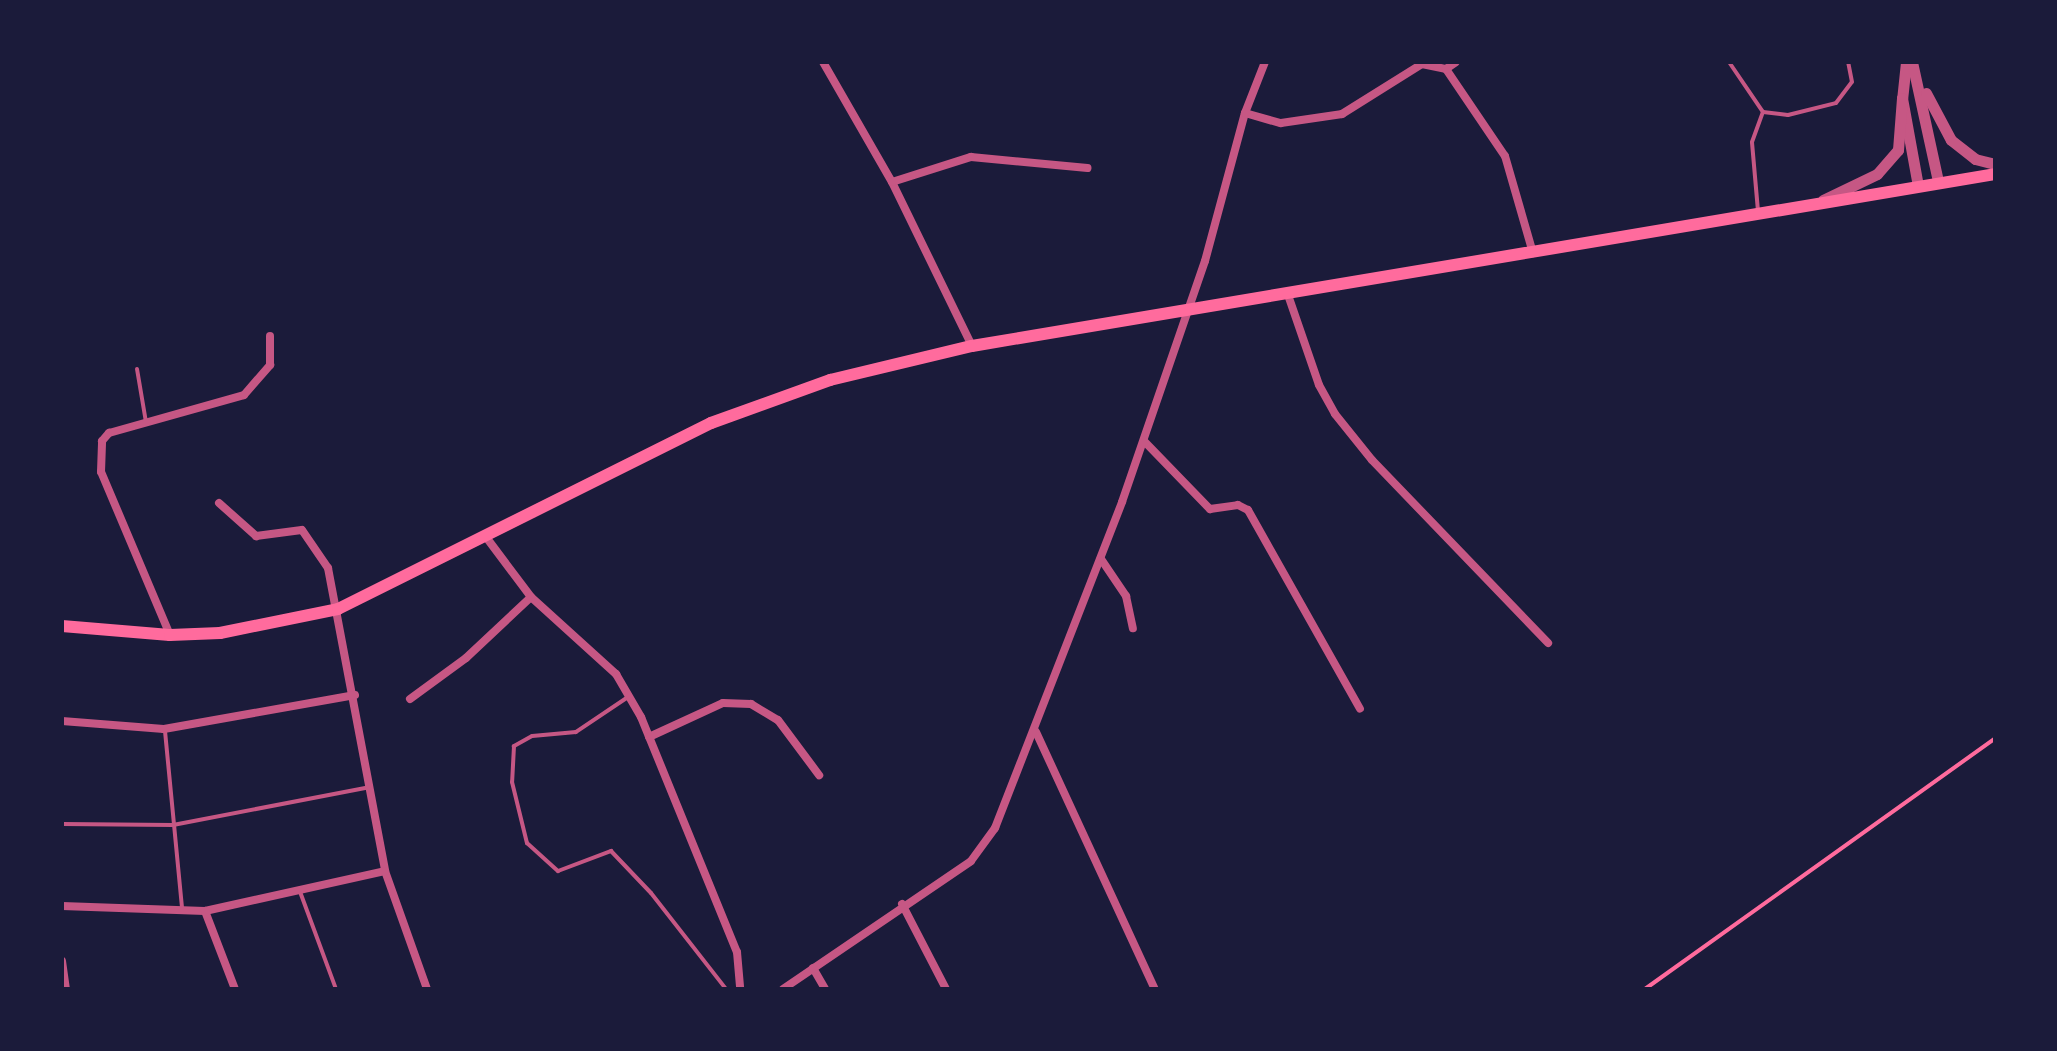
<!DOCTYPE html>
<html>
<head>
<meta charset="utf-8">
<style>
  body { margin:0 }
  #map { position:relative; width:2057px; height:1051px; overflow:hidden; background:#1b1b3a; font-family:"Crimson Pro",serif }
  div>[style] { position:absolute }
  .path>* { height:4px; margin:-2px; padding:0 2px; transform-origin:2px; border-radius:2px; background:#ff6b9d }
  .service>* { height:4px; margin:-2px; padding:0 2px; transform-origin:2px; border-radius:2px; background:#c65784 }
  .minor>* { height:8px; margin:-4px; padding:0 4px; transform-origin:4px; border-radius:4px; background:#c65784 }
  .tertiary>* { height:11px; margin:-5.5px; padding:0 5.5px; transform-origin:5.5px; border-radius:5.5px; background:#c65784 }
  .secondary>* { height:12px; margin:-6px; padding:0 6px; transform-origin:6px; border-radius:6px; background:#ff6b9d }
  span { translate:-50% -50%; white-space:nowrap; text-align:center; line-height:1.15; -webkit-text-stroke:8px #1b1b3a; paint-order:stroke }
  .frame { position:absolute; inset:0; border:64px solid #1b1b3a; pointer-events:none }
</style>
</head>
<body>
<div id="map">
  <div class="path">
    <i style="left:1645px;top:989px;width:431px;rotate:-35.6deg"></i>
  </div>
  <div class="service">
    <i style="left:1729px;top:62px;width:60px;rotate:55.8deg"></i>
    <i style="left:1763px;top:112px;width:25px;rotate:7deg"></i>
    <i style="left:1788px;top:115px;width:49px;rotate:-14deg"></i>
    <i style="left:1836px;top:103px;width:26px;rotate:-53deg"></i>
    <i style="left:1852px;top:82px;width:20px;rotate:-101deg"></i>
    <i style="left:1758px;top:211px;width:69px;rotate:-95deg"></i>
    <i style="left:1752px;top:142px;width:32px;rotate:-70deg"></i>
    <i style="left:137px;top:369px;width:54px;rotate:80.4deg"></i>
    <i style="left:628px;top:697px;width:63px;rotate:146.1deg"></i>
    <i style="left:576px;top:732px;width:44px;rotate:174.8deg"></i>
    <i style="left:532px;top:736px;width:21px;rotate:151deg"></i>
    <i style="left:514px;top:746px;width:36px;rotate:93deg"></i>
    <i style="left:512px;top:782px;width:63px;rotate:76.2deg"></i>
    <i style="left:527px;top:843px;width:42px;rotate:42.1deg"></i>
    <i style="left:558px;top:871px;width:57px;rotate:-20.7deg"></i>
    <i style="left:611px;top:851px;width:58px;rotate:46.4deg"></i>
    <i style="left:651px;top:893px;width:122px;rotate:52deg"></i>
    <i style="left:165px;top:731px;width:179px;rotate:84.5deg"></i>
    <i style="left:62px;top:824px;width:111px;rotate:0.5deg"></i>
    <i style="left:173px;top:825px;width:201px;rotate:-10.9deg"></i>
    <i style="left:299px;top:889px;width:107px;rotate:69.7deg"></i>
  </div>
  <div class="minor">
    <i style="left:823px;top:62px;width:138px;rotate:60.1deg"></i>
    <i style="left:892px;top:182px;width:182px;rotate:64deg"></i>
    <i style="left:1446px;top:69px;width:105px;rotate:55.9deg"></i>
    <i style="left:1505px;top:156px;width:101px;rotate:73.9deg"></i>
    <i style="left:1245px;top:113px;width:37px;rotate:16deg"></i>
    <i style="left:1281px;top:123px;width:62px;rotate:-8.4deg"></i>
    <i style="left:1342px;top:114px;width:94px;rotate:-32deg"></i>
    <i style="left:1422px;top:64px;width:25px;rotate:12deg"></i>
    <i style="left:1446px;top:69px;width:12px;rotate:-35deg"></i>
    <i style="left:892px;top:182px;width:83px;rotate:-17.6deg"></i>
    <i style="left:971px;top:157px;width:117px;rotate:5.4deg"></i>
    <i style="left:1287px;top:292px;width:98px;rotate:71deg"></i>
    <i style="left:1319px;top:385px;width:33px;rotate:61deg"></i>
    <i style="left:1335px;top:414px;width:59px;rotate:51.2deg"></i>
    <i style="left:1372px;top:460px;width:254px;rotate:46.1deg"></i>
    <i style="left:1144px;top:441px;width:95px;rotate:45.9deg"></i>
    <i style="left:1210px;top:509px;width:28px;rotate:-8deg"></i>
    <i style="left:1238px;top:505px;width:11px;rotate:27deg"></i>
    <i style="left:1248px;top:510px;width:228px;rotate:60.6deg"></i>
    <i style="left:219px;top:503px;width:50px;rotate:41.7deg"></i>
    <i style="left:256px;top:536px;width:46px;rotate:-7.4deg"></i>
    <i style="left:302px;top:530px;width:46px;rotate:55.6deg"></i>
    <i style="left:328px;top:568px;width:308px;rotate:79.3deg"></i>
    <i style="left:385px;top:871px;width:125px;rotate:70.4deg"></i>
    <i style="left:486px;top:537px;width:75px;rotate:53.1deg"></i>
    <i style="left:531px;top:597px;width:115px;rotate:42.2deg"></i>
    <i style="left:616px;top:674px;width:50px;rotate:59.8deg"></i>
    <i style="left:641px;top:717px;width:254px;rotate:67.8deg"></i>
    <i style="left:737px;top:952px;width:37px;rotate:85deg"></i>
    <i style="left:1101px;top:559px;width:45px;rotate:56deg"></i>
    <i style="left:1126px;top:596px;width:33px;rotate:78deg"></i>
    <i style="left:170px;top:635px;width:177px;rotate:-112.9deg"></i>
    <i style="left:101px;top:472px;width:31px;rotate:-88deg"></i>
    <i style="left:102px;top:441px;width:11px;rotate:-49deg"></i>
    <i style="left:109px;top:433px;width:140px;rotate:-15.7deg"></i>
    <i style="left:244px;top:395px;width:40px;rotate:-49deg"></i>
    <i style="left:270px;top:365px;width:29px;rotate:-90deg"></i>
    <i style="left:410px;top:699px;width:69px;rotate:-36.2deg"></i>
    <i style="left:466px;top:658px;width:89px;rotate:-43.2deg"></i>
    <i style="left:62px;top:721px;width:102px;rotate:4.5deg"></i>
    <i style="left:164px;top:729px;width:194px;rotate:-10.1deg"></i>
    <i style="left:1036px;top:732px;width:283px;rotate:65.2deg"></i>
    <i style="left:649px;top:737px;width:81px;rotate:-24.7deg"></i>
    <i style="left:723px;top:703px;width:28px;rotate:2deg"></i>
    <i style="left:751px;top:704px;width:31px;rotate:31deg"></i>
    <i style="left:778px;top:720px;width:69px;rotate:53.3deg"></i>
    <i style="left:902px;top:904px;width:96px;rotate:62.6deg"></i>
    <i style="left:62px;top:906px;width:143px;rotate:2deg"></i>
    <i style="left:205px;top:911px;width:184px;rotate:-12.5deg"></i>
    <i style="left:205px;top:911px;width:84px;rotate:69deg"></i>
    <i style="left:62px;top:961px;width:28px;rotate:82deg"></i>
    <i style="left:813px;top:968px;width:24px;rotate:60deg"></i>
    <i style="left:783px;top:989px;width:227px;rotate:-34.2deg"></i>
    <i style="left:971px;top:861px;width:41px;rotate:-54deg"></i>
    <i style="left:995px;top:828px;width:350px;rotate:-68.7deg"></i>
    <i style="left:1122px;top:502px;width:255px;rotate:-71deg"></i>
    <i style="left:1205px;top:261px;width:153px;rotate:-74.9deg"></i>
    <i style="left:1245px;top:113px;width:55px;rotate:-68.6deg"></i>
  </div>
  <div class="tertiary">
    <i style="left:1906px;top:62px;width:36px;rotate:96deg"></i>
    <i style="left:1902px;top:98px;width:89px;rotate:79.7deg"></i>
    <i style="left:1912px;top:62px;width:122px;rotate:77.7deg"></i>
    <i style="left:1926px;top:93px;width:53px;rotate:62deg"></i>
    <i style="left:1951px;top:140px;width:31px;rotate:38deg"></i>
    <i style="left:1975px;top:159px;width:21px;rotate:14deg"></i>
    <i style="left:1823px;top:200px;width:60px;rotate:-25.7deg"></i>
    <i style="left:1877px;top:174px;width:32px;rotate:-49deg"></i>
    <i style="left:1898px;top:150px;width:52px;rotate:-85.6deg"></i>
  </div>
  <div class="secondary">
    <i style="left:62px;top:626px;width:108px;rotate:4.8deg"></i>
    <i style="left:170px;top:635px;width:50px;rotate:-2.3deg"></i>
    <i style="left:220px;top:633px;width:120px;rotate:-11.5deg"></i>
    <i style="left:338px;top:609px;width:417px;rotate:-26.5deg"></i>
    <i style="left:711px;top:423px;width:127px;rotate:-19.9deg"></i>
    <i style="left:830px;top:380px;width:146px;rotate:-13.5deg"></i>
    <i style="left:972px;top:346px;width:1037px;rotate:-9.54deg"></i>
  </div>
  <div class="frame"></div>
</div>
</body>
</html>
